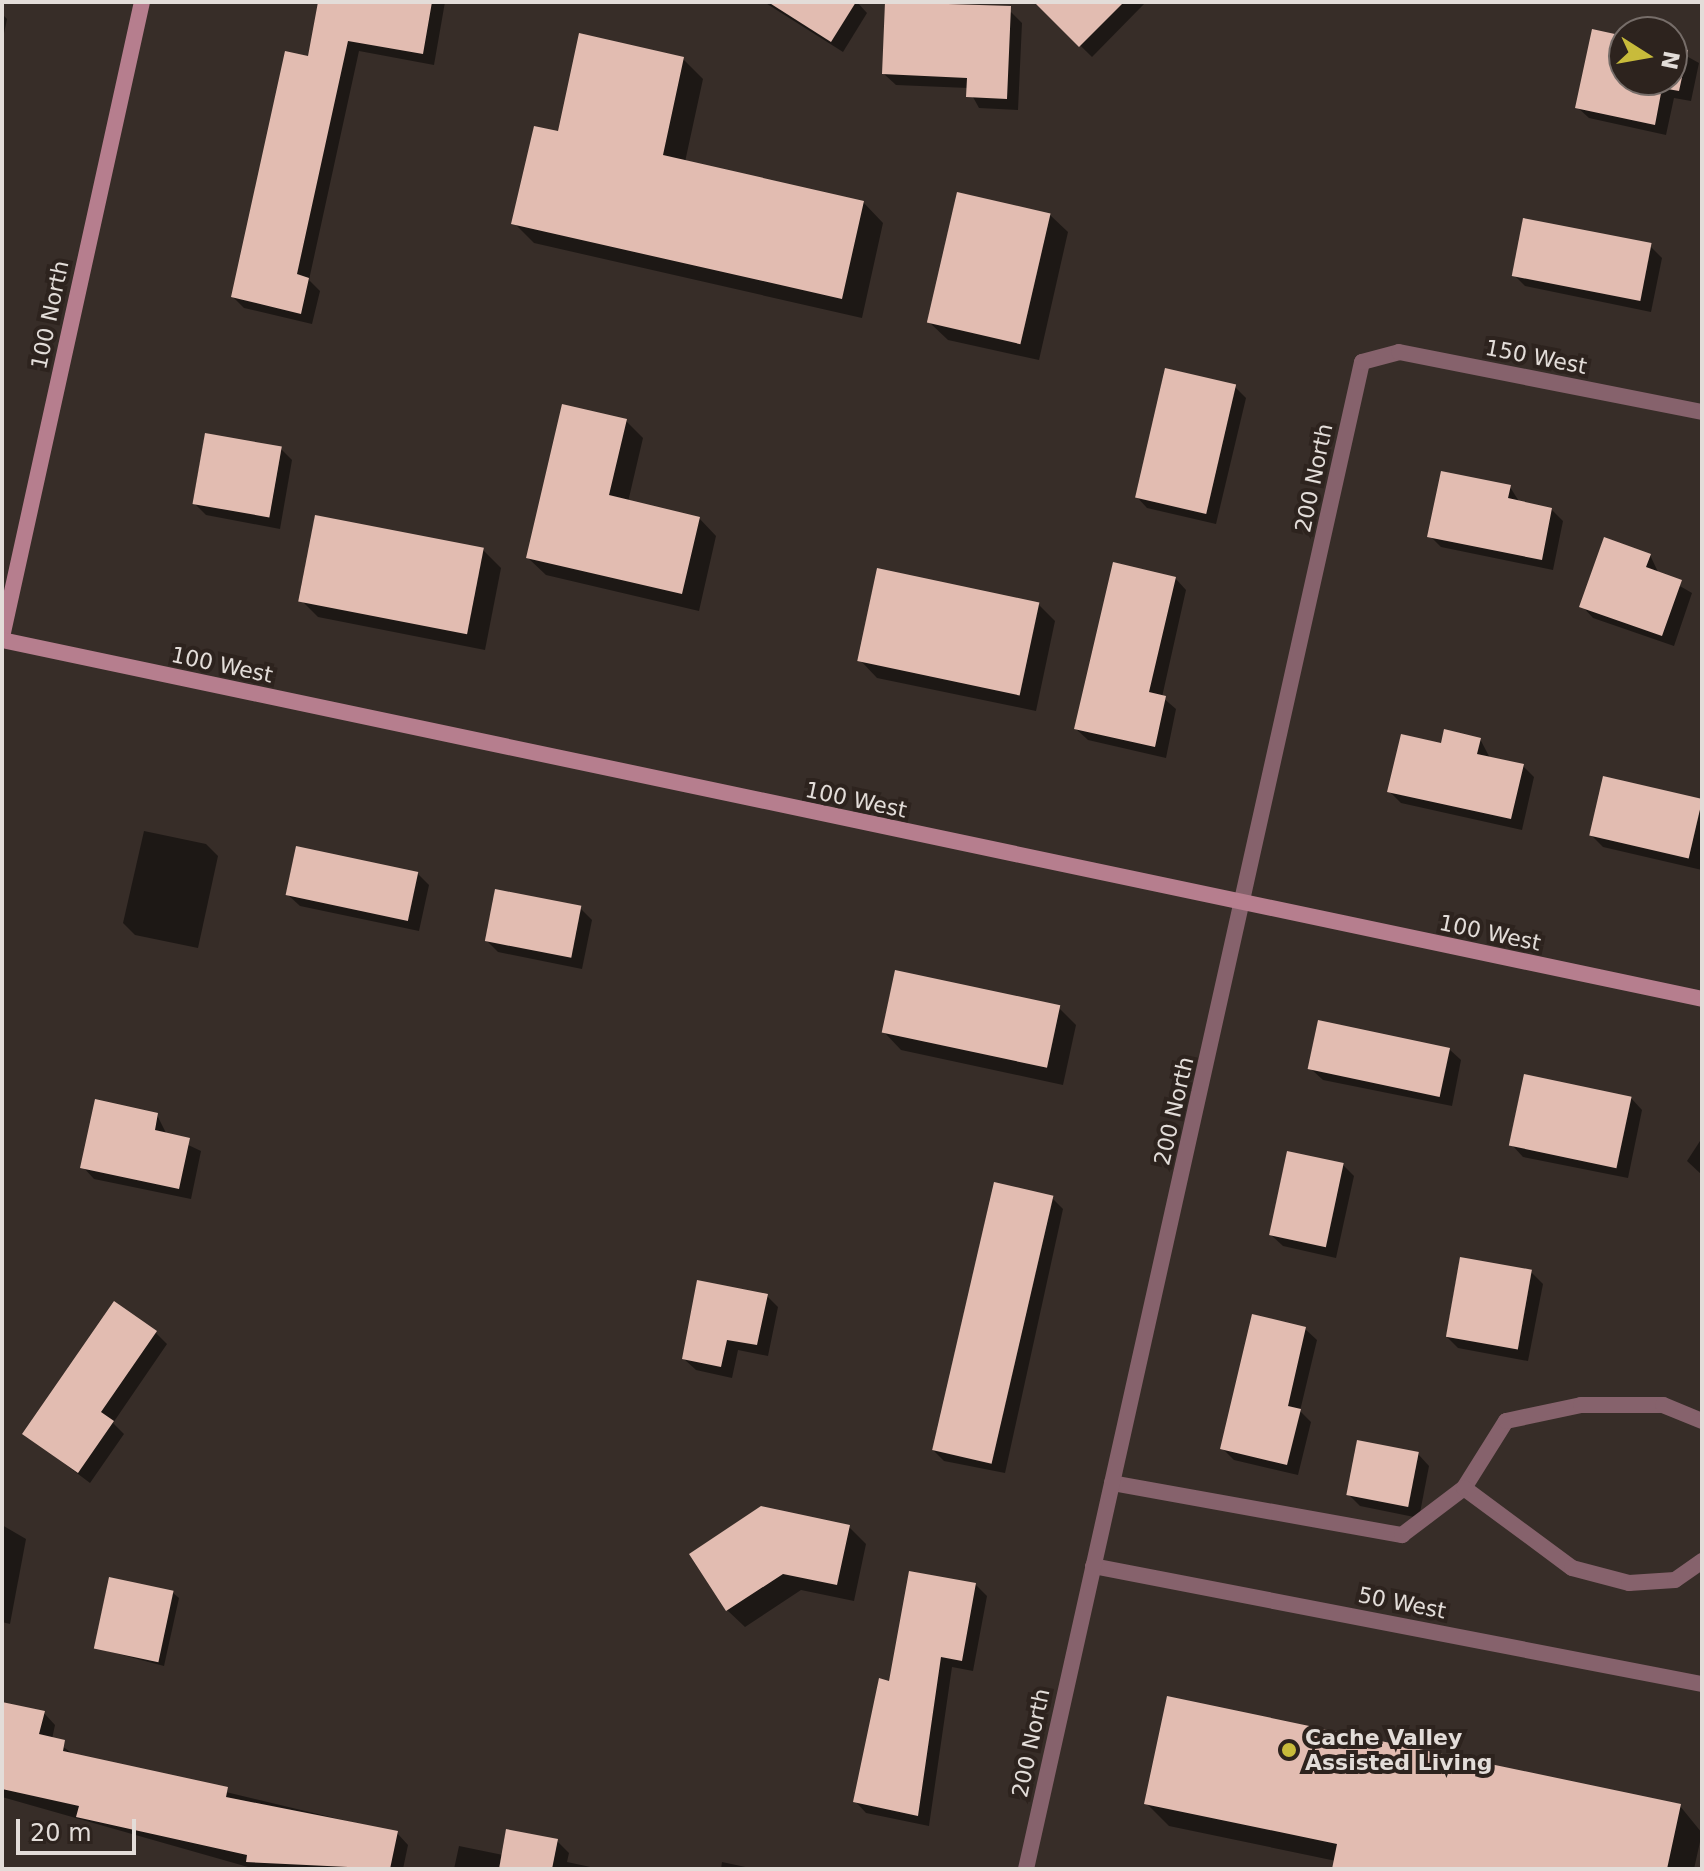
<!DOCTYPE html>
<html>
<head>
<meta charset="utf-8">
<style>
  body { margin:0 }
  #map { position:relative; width:1704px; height:1871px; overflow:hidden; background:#372d28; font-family:"DejaVu Sans",sans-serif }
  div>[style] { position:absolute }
  .shadow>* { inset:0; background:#0007 }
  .building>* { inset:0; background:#e2bcb1; transform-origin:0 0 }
  .lane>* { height:16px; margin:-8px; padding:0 8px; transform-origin:8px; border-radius:8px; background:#86626c }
  .street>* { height:16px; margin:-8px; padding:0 8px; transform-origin:8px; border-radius:8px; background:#86626c }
  .secondary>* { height:16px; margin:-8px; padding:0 8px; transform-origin:8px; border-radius:8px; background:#b67e8e }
  .dots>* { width:22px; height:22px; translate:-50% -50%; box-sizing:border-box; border:4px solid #2d231e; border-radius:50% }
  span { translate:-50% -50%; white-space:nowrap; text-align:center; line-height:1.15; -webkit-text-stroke:8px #2d231e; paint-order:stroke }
  .street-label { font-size:22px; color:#e3ddd9 }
  .poi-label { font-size:22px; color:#e3ddd9; font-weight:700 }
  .left { translate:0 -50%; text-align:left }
  .frame { position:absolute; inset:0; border:4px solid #e3ddd9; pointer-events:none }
  .north { position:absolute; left:1608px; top:16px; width:80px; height:80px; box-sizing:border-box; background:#2d231e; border:2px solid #766d69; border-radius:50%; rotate:101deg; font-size:22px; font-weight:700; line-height:32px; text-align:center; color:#e3ddd9 }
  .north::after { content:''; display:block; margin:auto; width:28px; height:36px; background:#c8bb3b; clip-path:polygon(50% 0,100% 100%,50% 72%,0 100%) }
  .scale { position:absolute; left:16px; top:1819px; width:120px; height:36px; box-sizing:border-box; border:4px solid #e3ddd9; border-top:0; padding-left:10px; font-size:24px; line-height:28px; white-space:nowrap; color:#e3ddd9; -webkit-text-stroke:6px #2d231e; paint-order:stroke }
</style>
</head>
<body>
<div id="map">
  <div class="shadow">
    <i style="clip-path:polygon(320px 2px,445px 2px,434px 65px,359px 51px,309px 280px,320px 291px,312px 324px,244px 308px,233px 297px,309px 58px)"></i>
    <i style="clip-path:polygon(764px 2px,857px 2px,867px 13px,843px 52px)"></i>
    <i style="clip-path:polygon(1036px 2px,1146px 2px,1092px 57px)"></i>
    <i style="clip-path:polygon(1011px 12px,1022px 23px,1018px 110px,979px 108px,968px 88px,896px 85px,884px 74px,973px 51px)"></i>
    <i style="clip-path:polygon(2px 14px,7px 19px,2px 43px)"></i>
    <i style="clip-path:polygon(1624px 38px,1624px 80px,1672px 80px,1672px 48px,1699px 63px,1691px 101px,1674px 98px,1666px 135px,1589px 118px,1577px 107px)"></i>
    <i style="clip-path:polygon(683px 59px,703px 79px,685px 162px,863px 202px,883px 223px,862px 318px,534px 243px,514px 223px)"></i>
    <i style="clip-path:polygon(1050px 215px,1068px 232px,1039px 360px,948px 340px,930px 323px)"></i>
    <i style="clip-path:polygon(1650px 246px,1662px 258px,1651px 312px,1525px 286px,1514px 275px)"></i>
    <i style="clip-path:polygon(1235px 387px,1246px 398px,1216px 524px,1147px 508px,1136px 496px)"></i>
    <i style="clip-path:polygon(626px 421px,643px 438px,628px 502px,699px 518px,716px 536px,699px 611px,546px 575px,528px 558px)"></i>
    <i style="clip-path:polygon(281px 449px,292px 460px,280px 529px,206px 515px,194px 503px)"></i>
    <i style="clip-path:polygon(1510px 487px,1520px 503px,1551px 509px,1563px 521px,1553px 570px,1441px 547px,1430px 536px)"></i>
    <i style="clip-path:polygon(483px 550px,501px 568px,485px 650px,318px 617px,301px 600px)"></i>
    <i style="clip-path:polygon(1650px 555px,1659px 574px,1692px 593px,1674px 646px,1593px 618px,1582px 606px)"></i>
    <i style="clip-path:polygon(1175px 578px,1186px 590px,1162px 697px,1176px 709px,1166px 758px,1088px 740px,1076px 729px)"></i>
    <i style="clip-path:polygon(1038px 604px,1055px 621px,1036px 711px,877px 678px,860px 660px)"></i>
    <i style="clip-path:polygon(1480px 739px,1490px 758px,1523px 766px,1534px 777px,1522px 830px,1401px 803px,1389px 791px,1442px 746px)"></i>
    <i style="clip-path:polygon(1702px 801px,1702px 870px,1603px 847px,1592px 836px)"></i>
    <i style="clip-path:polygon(144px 831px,206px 844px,218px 856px,198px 948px,135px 935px,123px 923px)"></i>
    <i style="clip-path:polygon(417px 873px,429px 885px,419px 931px,300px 906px,288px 895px)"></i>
    <i style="clip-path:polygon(580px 908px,592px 920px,582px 969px,498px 952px,486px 940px)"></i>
    <i style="clip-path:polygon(1059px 1008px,1076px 1025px,1063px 1085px,901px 1050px,884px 1032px)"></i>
    <i style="clip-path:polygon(1449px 1049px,1461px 1060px,1452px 1106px,1323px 1080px,1311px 1069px)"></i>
    <i style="clip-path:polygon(1631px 1098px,1642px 1110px,1628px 1178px,1523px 1157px,1512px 1145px)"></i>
    <i style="clip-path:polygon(157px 1115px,167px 1135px,201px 1151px,191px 1199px,94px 1179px,83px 1167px)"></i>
    <i style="clip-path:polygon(1702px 1138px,1702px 1175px,1687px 1161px)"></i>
    <i style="clip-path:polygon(1343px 1165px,1354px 1176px,1336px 1258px,1283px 1246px,1271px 1235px)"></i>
    <i style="clip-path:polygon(1052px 1198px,1063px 1209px,1005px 1473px,944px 1461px,933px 1450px)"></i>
    <i style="clip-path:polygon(1531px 1272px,1543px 1284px,1528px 1361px,1458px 1348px,1447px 1337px)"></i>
    <i style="clip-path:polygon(767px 1296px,778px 1307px,768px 1356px,738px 1350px,732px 1378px,696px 1370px,684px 1359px)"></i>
    <i style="clip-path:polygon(1305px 1329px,1317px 1340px,1300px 1411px,1311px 1422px,1298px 1475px,1234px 1460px,1222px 1448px)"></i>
    <i style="clip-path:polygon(156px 1333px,167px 1344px,113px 1423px,124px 1434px,90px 1483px,25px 1434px)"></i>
    <i style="clip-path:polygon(1418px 1454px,1429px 1466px,1419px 1518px,1360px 1506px,1348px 1494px)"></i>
    <i style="clip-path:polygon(2px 1525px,26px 1539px,10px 1624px,2px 1622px)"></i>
    <i style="clip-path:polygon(849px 1527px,866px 1544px,854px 1601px,801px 1590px,745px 1627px,727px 1610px)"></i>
    <i style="clip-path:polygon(975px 1584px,987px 1596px,973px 1671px,952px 1667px,929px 1826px,866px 1813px,855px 1801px,890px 1683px)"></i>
    <i style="clip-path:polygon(173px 1593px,179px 1598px,164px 1666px,96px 1648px)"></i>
    <i style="clip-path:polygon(2px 1704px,44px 1713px,55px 1725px,52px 1739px,76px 1756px,397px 1833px,408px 1845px,403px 1869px,255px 1869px,2px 1797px)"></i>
    <i style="clip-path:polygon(1146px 1803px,1680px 1806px,1702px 1833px,1694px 1869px,1334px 1869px,1336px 1861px,1169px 1826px)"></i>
    <i style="clip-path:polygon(557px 1841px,569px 1853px,567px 1862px,600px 1869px,454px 1869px,459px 1846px,503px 1855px)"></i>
    <i style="clip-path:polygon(722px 1862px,755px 1869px,721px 1869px)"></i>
  </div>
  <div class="building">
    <i style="clip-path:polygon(318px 2px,432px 2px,423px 54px,348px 41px,297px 274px,309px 278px,301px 314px,231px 297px,285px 51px,308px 56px)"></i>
    <i style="clip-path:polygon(768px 2px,856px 2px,831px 42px)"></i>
    <i style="clip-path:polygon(885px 2px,1011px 6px,1007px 99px,966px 97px,967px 78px,882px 74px)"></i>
    <i style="clip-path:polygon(1034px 2px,1124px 2px,1079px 47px)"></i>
    <i style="clip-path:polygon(1592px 29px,1624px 36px,1624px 80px,1672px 80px,1672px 46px,1688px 50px,1679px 91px,1662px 88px,1655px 125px,1575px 108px)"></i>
    <i style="clip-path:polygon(579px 33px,684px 57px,663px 155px,864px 201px,842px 299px,511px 224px,534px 126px,558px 131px)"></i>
    <i style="left:957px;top:192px;width:96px;height:134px;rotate:13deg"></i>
    <i style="left:1523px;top:218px;width:131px;height:59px;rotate:11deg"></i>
    <i style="left:1165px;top:368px;width:73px;height:133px;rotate:13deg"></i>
    <i style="clip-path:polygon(562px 404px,627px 419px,609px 495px,700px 517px,682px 594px,526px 558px)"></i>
    <i style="left:205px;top:433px;width:78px;height:72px;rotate:10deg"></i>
    <i style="clip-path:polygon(1441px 471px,1511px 485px,1508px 498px,1552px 508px,1542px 560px,1427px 537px)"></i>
    <i style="left:315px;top:515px;width:172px;height:88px;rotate:11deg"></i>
    <i style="clip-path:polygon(1604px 537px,1651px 554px,1646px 567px,1682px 580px,1662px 636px,1579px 607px)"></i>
    <i style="clip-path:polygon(1113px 562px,1176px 577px,1149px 692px,1166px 696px,1155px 747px,1074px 729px)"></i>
    <i style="left:877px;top:568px;width:166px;height:95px;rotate:12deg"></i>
    <i style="clip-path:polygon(1444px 729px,1481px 738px,1477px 754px,1524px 764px,1511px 819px,1387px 792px,1401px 734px,1441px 743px)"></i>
    <i style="left:1603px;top:776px;width:102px;height:61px;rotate:13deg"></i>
    <i style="left:296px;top:846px;width:125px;height:50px;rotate:12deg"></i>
    <i style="left:495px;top:889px;width:88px;height:53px;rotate:11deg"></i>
    <i style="left:895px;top:970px;width:169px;height:64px;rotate:12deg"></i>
    <i style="left:1318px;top:1020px;width:135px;height:50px;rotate:12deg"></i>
    <i style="left:1524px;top:1074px;width:110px;height:73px;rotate:12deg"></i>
    <i style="clip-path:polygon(95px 1099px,158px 1113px,155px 1130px,190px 1138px,179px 1189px,80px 1168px)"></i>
    <i style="left:1287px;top:1151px;width:58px;height:86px;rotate:12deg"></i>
    <i style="left:994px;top:1182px;width:61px;height:275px;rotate:13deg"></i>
    <i style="left:1460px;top:1257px;width:73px;height:81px;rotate:10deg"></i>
    <i style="clip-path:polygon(697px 1280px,768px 1294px,757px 1345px,727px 1340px,721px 1367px,682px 1359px)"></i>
    <i style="clip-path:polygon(114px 1301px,157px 1331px,101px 1412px,114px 1421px,78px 1473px,22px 1434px)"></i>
    <i style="clip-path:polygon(1252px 1314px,1306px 1327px,1288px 1406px,1301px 1409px,1287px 1465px,1220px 1449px)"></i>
    <i style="left:1357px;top:1440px;width:63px;height:56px;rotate:11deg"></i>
    <i style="clip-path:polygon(761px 1506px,850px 1525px,837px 1585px,783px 1574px,726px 1611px,689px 1554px)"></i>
    <i style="clip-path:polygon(909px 1571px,976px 1583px,962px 1661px,941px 1657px,918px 1816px,853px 1802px,879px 1678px,889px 1681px)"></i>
    <i style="left:109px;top:1577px;width:66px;height:73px;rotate:12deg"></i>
    <i style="clip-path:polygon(1167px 1696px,1681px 1804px,1667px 1869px,1332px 1869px,1337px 1844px,1144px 1804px)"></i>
    <i style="clip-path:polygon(2px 1702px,45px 1711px,39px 1734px,65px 1740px,63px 1751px,228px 1787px,226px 1797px,398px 1831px,390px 1869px,246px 1862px,247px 1855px,76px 1817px,79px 1806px,2px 1789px)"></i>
    <i style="clip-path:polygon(506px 1829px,558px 1839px,552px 1869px,499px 1869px)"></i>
  </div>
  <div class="lane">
    <i style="left:1112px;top:1483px;width:295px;rotate:10.2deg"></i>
    <i style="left:1402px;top:1535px;width:78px;rotate:-37.2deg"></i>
    <i style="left:1464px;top:1488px;width:79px;rotate:-57.9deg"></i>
    <i style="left:1506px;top:1421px;width:77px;rotate:-12deg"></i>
    <i style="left:1581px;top:1405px;width:82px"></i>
    <i style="left:1663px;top:1405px;width:42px;rotate:22.3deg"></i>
    <i style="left:1464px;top:1488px;width:134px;rotate:36.5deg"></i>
    <i style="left:1572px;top:1568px;width:59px;rotate:14.7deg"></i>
    <i style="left:1629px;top:1583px;width:46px;rotate:-3.7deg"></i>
    <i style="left:1675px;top:1580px;width:33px;rotate:-35deg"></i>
  </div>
  <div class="street">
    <i style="left:1093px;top:1566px;width:620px;rotate:10.97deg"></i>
    <i style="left:1026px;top:1869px;width:1544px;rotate:-77.43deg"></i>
    <i style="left:1362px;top:362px;width:38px;rotate:-15deg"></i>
    <i style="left:1399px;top:352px;width:309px;rotate:11.2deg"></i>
  </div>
  <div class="secondary">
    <i style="left:2px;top:637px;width:650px;rotate:-77.57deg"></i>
    <i style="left:2px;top:640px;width:1737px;rotate:11.92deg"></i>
  </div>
  <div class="dots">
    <i style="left:1289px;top:1750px;background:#c8bb3b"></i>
  </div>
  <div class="street-label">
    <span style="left:50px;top:315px;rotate:-78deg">100 North</span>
    <span style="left:1536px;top:357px;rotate:11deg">150 West</span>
    <span style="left:1314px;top:478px;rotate:-78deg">200 North</span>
    <span style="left:222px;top:665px;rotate:12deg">100 West</span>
    <span style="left:856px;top:800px;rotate:12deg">100 West</span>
    <span style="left:1490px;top:933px;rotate:12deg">100 West</span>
    <span style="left:1174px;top:1111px;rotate:-77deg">200 North</span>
    <span style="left:1402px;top:1603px;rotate:11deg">50 West</span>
    <span style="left:1031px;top:1743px;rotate:-78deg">200 North</span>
  </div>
  <div class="poi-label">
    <span class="left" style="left:1305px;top:1750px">Cache Valley<br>Assisted Living</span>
  </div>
  <div class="frame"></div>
  <div class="north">N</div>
  <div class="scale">20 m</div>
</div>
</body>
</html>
